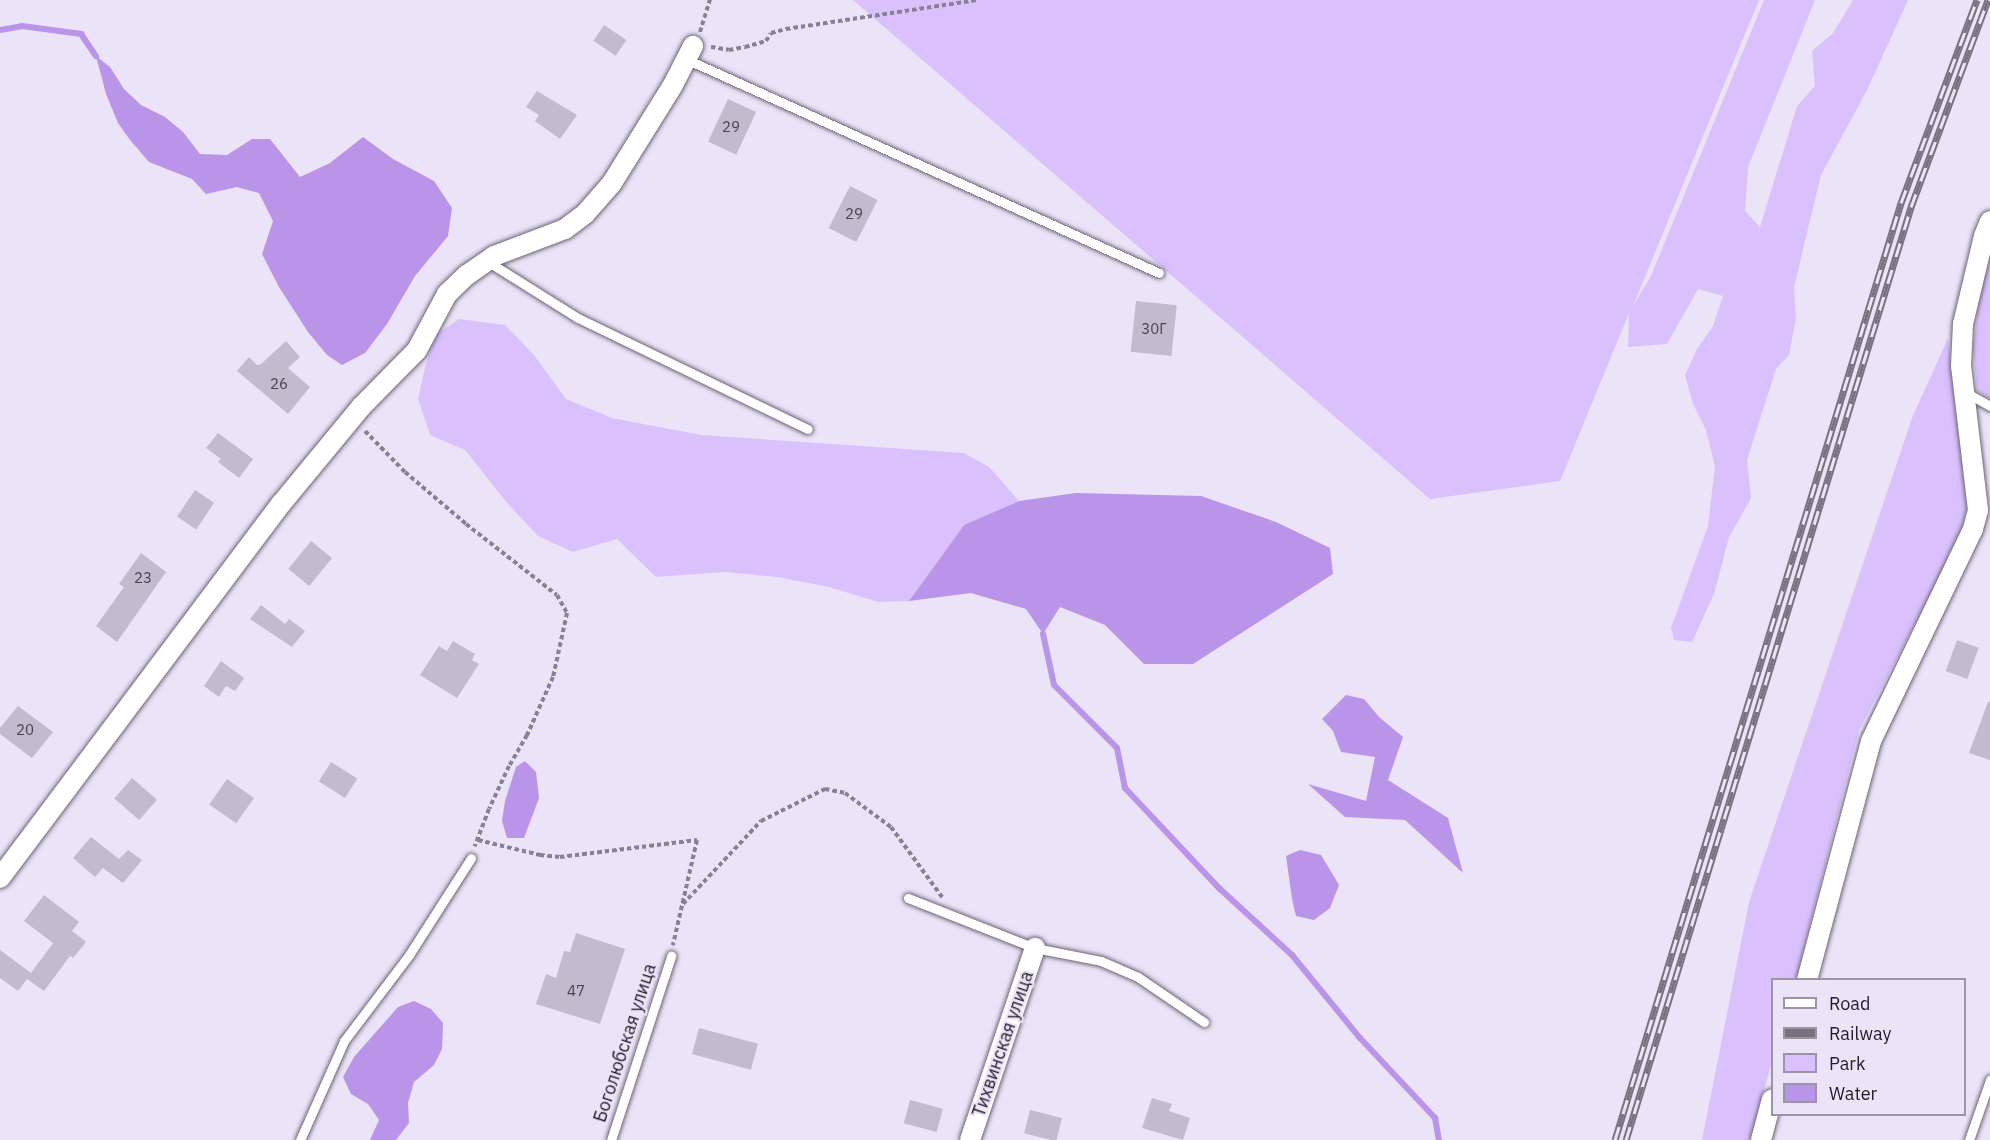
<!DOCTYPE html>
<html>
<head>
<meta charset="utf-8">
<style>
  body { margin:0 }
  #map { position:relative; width:1990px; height:1140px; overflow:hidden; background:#ebe3f7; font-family:"IBM Plex Sans",sans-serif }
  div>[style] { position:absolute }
  .green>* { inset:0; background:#dac1fe }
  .water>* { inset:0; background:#b994e9 }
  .stream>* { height:6px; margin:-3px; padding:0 3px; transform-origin:3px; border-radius:3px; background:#b994e9 }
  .building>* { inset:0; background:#c2bacd; transform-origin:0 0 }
  .path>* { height:4px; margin-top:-2px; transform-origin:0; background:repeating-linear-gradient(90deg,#888290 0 4.5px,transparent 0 7.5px) }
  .roads { filter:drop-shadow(0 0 2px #6b6475) drop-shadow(0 0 2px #6b6475) }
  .lane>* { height:9px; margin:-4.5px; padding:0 4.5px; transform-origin:4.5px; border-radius:4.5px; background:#fff }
  .street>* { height:20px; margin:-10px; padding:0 10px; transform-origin:10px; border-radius:10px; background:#fff }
  .rail>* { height:7px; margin-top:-3.5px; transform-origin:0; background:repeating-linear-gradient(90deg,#ebe3f7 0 14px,#77727e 0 28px); box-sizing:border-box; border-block:2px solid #77727e }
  span { translate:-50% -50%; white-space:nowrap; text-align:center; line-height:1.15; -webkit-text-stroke:4.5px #ebe3f7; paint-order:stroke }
  .number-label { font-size:15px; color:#48444e }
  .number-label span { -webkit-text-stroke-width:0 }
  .street-label { font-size:18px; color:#201d24 }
  .legend { position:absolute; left:1771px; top:978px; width:195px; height:138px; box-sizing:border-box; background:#ebe3f7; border:2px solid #9a94a3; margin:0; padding:8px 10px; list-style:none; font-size:18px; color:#201d24 }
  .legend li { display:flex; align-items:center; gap:12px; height:30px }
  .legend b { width:30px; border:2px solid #9a94a3 }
</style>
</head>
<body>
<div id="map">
  <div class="green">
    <i style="clip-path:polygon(853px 0,1759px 0,1633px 306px,1651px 276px,1764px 0,1815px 0,1748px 167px,1745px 211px,1760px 227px,1797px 106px,1815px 86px,1812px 51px,1833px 33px,1853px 0,1908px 0,1867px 90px,1821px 175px,1794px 287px,1796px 318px,1789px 355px,1776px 369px,1747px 460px,1751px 498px,1729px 537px,1714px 594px,1692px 642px,1674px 640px,1671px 628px,1708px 526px,1715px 466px,1706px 430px,1693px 404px,1685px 375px,1697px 349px,1713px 326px,1723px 296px,1698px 289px,1667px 344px,1628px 347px,1629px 313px,1560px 481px,1430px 499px)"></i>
    <i style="clip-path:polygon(1990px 248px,1990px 399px,1977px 390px,1973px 348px,1980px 290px)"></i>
    <i style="clip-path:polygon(459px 319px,505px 325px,534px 355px,566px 399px,612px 418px,701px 435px,964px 453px,989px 467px,1019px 501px,964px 525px,909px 601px,878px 602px,829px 587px,777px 577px,724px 572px,656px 577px,617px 539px,573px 552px,538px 536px,508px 504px,465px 450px,430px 435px,418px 399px,424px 372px,434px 336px)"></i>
    <i style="clip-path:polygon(1948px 338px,1967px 506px,1960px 537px,1859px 730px,1796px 979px,1772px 980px,1772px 1061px,1750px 1140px,1702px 1140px,1749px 902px,1912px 418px)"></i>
  </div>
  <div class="water">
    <i style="clip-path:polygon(96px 56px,110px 67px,124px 89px,141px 105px,165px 117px,183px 132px,200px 154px,227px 155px,252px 139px,270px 139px,300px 177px,330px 163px,363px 137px,393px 159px,434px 181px,452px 208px,448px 236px,415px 276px,387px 324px,365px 353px,342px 365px,327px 355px,308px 332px,279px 287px,262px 254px,273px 221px,259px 193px,237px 187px,206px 194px,192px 179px,149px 162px,130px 140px,118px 123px,106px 94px)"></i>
    <i style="clip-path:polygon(1076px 493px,1201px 496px,1276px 522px,1330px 548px,1333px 574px,1193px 664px,1144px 664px,1105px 625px,1060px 607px,1043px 634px,1026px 609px,971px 593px,909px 601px,964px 525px,1019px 501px)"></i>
    <i style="clip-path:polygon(1346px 695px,1364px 699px,1379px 717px,1403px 737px,1388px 780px,1448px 818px,1463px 873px,1405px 820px,1345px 817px,1308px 784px,1366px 801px,1375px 757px,1341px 752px,1333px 731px,1322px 719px)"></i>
    <i style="clip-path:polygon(525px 761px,536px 772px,539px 798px,524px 838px,507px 838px,502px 821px,505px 801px,516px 767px)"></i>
    <i style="clip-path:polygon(1300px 850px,1321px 855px,1339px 885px,1330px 908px,1314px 920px,1296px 916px,1292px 899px,1286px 856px)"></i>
    <i style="clip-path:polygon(414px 1001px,431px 1009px,443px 1023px,442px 1049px,434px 1065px,414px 1082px,408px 1103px,409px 1123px,396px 1140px,370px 1140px,379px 1120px,368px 1104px,351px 1094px,343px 1077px,354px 1057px,398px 1007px)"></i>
  </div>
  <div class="stream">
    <i style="left:0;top:30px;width:22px;rotate:-10deg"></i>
    <i style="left:22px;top:26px;width:60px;rotate:7.7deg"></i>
    <i style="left:81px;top:34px;width:27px;rotate:56deg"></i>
    <i style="left:1043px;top:634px;width:52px;rotate:77.8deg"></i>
    <i style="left:1054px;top:685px;width:89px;rotate:45deg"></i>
    <i style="left:1117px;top:748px;width:41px;rotate:78.7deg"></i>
    <i style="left:1125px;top:788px;width:139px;rotate:46.8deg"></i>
    <i style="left:1220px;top:889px;width:98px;rotate:42.5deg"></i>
    <i style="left:1292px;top:955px;width:107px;rotate:50.7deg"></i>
    <i style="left:1360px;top:1038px;width:110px;rotate:46.8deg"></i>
    <i style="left:1435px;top:1118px;width:22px;rotate:80deg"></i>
  </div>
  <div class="building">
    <i style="left:604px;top:25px;width:27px;height:19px;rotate:34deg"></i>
    <i style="clip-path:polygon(537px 91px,577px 115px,560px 139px,535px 121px,539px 115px,526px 107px)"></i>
    <i style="left:728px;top:99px;width:31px;height:47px;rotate:25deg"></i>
    <i style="left:850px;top:186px;width:31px;height:47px;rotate:27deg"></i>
    <i style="left:1136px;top:301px;width:41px;height:51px;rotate:6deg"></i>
    <i style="clip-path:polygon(286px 341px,300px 357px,288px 368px,310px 387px,288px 414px,237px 371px,249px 357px,257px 365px,261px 364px)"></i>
    <i style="clip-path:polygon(218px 433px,253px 459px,239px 478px,218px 462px,221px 459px,206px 448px)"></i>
    <i style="left:195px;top:490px;width:23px;height:32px;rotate:34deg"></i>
    <i style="left:311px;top:541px;width:27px;height:36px;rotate:39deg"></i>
    <i style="clip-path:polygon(141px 553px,166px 572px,117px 642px,96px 626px,124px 587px,119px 584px)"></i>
    <i style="clip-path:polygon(261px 605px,285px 624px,289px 619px,305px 631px,292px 647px,250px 619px)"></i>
    <i style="left:1957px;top:640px;width:23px;height:33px;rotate:20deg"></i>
    <i style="clip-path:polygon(453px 641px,475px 654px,472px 660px,479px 664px,457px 698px,420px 675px,439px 646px,447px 651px)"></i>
    <i style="clip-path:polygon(221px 661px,244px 678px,235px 691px,226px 686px,219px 697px,204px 686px)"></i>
    <i style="clip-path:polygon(1988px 702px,1990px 702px,1990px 760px,1969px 753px)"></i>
    <i style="clip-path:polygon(18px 706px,53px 732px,32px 758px,0 734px,0 728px)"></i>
    <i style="left:331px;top:762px;width:31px;height:23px;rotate:32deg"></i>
    <i style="left:132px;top:778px;width:33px;height:27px;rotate:41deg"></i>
    <i style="left:227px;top:779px;width:33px;height:31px;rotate:35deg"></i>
    <i style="clip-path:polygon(91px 837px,119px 859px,128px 850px,142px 860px,123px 883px,103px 868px,95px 877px,73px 858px)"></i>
    <i style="clip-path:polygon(44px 895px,79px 922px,72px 931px,86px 942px,73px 958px,70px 956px,44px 991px,27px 979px,18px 991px,0 978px,0 950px,31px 973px,53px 943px,24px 921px)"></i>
    <i style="clip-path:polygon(576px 933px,625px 949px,600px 1024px,536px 1004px,546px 974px,556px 978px,564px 951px,570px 952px)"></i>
    <i style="left:699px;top:1028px;width:61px;height:27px;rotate:15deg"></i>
    <i style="clip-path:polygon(1152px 1098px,1172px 1104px,1169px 1111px,1190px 1118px,1183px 1140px,1142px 1128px)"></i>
    <i style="left:910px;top:1100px;width:34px;height:24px;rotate:15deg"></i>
    <i style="left:1030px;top:1110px;width:33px;height:24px;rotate:14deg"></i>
  </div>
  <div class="path">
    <i style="left:700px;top:32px;width:34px;rotate:-73deg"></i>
    <i style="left:711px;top:47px;width:18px;rotate:9deg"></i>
    <i style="left:729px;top:50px;width:16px;rotate:-11deg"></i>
    <i style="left:745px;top:47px;width:22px;rotate:-16deg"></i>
    <i style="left:766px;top:41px;width:9px;rotate:-58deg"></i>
    <i style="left:771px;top:33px;width:16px;rotate:-15deg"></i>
    <i style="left:786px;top:29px;width:193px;rotate:-8.6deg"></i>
    <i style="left:365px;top:431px;width:57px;rotate:45.7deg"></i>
    <i style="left:405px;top:472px;width:80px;rotate:40.4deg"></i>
    <i style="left:466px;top:524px;width:115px;rotate:38deg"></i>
    <i style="left:557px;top:595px;width:21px;rotate:61deg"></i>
    <i style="left:567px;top:613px;width:66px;rotate:102.3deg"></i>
    <i style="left:553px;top:677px;width:64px;rotate:114.1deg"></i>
    <i style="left:527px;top:735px;width:36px;rotate:120deg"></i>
    <i style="left:509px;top:766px;width:47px;rotate:114.9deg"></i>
    <i style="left:489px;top:809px;width:40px;rotate:111deg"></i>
    <i style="left:478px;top:840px;width:64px;rotate:13.6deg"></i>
    <i style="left:540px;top:855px;width:20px;rotate:6deg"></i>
    <i style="left:560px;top:857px;width:138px;rotate:-7.1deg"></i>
    <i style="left:697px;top:840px;width:108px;rotate:102.9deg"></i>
    <i style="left:683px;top:904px;width:114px;rotate:-46.8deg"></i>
    <i style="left:761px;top:821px;width:72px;rotate:-26.6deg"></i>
    <i style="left:825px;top:789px;width:20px;rotate:11deg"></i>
    <i style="left:845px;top:793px;width:57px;rotate:36.5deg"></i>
    <i style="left:891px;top:827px;width:87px;rotate:53.9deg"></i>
  </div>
  <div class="roads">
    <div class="lane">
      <i style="left:686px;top:59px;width:519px;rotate:24.34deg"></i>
      <i style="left:487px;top:261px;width:107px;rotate:32.1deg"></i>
      <i style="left:578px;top:318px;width:255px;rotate:25.8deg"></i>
      <i style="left:1965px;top:392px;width:29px;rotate:29deg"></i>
      <i style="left:908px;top:898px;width:136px;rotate:21.5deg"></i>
      <i style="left:1035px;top:948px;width:67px;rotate:11.1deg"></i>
      <i style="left:1101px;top:961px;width:40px;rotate:23.4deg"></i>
      <i style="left:1138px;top:977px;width:80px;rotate:34.3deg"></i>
      <i style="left:300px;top:1140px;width:108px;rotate:-66deg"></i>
      <i style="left:344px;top:1041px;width:108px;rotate:-52.9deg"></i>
      <i style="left:409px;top:955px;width:115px;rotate:-57.4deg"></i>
      <i style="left:611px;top:1140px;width:194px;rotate:-71.9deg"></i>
      <i style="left:1969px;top:1140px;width:64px;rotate:-70.7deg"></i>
    </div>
    <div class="street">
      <i style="left:0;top:878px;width:468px;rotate:-53.1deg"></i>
      <i style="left:281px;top:504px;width:126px;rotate:-50.5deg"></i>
      <i style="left:361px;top:407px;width:80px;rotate:-45.5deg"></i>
      <i style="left:417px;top:350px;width:64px;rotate:-61.8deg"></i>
      <i style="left:447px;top:294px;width:28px;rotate:-44deg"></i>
      <i style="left:467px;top:275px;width:33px;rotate:-35deg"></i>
      <i style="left:494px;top:256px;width:76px;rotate:-20.8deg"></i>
      <i style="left:565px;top:229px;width:25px;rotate:-37deg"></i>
      <i style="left:585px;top:214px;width:41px;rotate:-48.9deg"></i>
      <i style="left:612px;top:183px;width:115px;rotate:-58.1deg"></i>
      <i style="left:673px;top:85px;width:44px;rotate:-62.9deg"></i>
      <i style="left:1807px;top:980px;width:247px;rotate:-75deg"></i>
      <i style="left:1871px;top:741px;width:235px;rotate:-64.3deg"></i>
      <i style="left:1973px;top:529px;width:20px;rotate:-75deg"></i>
      <i style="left:1978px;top:510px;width:145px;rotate:-96.7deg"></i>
      <i style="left:1961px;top:366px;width:42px;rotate:-87.3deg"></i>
      <i style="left:1963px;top:324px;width:90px;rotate:-76.6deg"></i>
      <i style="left:1984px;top:236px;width:16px;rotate:-68deg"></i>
      <i style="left:970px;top:1140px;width:203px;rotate:-71.3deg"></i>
      <i style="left:1761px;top:1140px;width:42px;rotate:-75deg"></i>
    </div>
  </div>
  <div class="rail">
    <i style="left:1615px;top:1140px;width:980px;rotate:-73.03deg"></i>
    <i style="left:1901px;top:203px;width:217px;rotate:-69.5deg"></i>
    <i style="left:1626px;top:1140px;width:976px;rotate:-73.01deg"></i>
    <i style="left:1911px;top:207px;width:221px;rotate:-69.6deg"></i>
  </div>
  <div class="number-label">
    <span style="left:731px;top:127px">29</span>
    <span style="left:854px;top:214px">29</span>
    <span style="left:1154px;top:329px">30Г</span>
    <span style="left:279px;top:384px">26</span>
    <span style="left:143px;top:578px">23</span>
    <span style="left:25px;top:730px">20</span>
    <span style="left:576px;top:991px">47</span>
  </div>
  <div class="street-label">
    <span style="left:625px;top:1043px;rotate:-72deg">Боголюбская улица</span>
    <span style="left:1003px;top:1044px;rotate:-71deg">Тихвинская улица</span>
  </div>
  <ul class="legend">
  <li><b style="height:8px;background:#fff"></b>Road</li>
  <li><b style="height:8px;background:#77727e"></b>Railway</li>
  <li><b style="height:16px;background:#dac1fe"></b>Park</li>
  <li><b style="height:16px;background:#b994e9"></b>Water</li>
  </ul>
</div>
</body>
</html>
